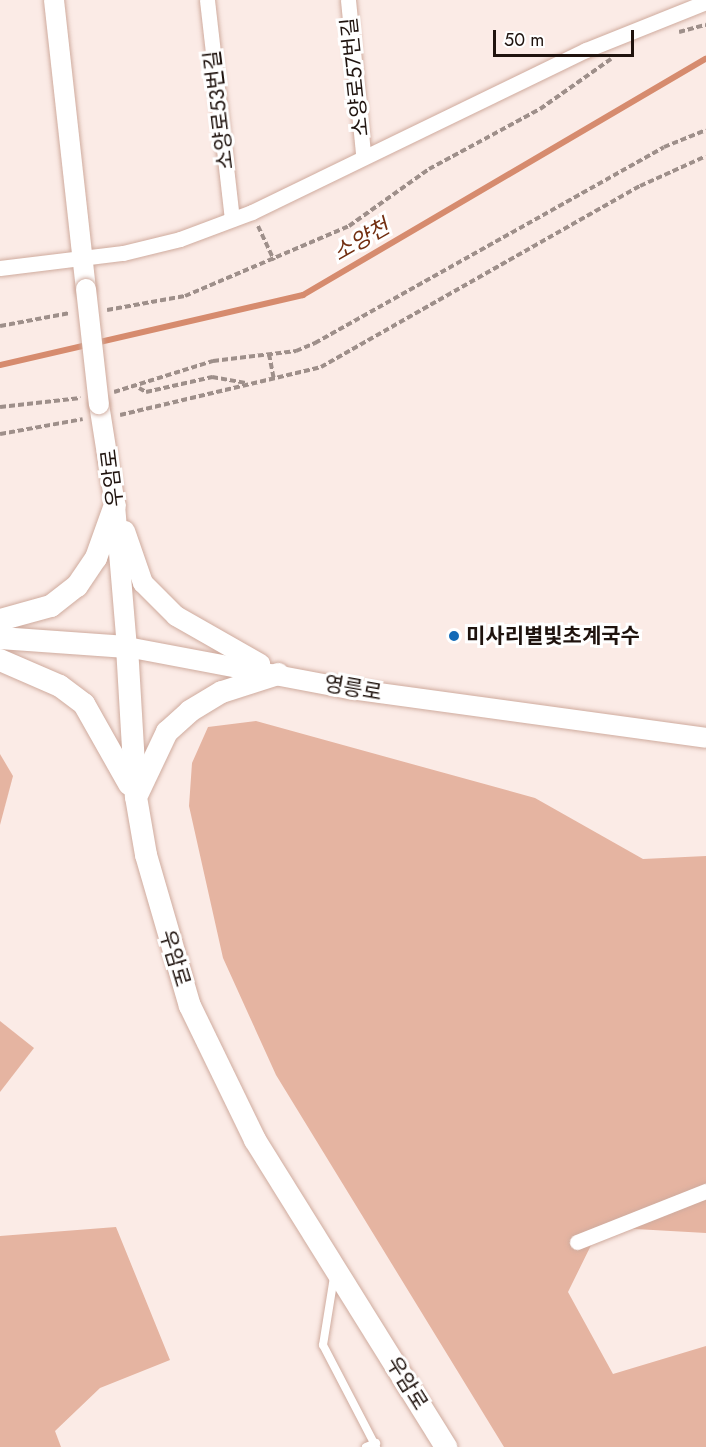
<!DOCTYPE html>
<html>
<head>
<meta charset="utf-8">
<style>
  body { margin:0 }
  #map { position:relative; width:706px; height:1447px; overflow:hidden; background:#fbebe6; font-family:Jost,"Noto Sans KR",sans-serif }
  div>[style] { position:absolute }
  .green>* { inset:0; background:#e5b4a1 }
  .stream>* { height:6px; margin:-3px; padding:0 3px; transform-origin:3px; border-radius:3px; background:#d68b6e }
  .path>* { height:4px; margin-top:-2px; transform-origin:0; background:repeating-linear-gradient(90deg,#9e8f8a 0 6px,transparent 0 9px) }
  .roads { filter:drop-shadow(0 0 2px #cfab9e) drop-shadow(0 0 2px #cfab9e) }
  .service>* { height:8px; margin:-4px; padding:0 4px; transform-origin:4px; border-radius:4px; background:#fff }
  .minor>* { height:15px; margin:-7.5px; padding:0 7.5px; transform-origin:7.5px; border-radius:7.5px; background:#fff }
  .tertiary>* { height:20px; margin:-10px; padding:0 10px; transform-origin:10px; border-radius:10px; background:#fff }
  .secondary>* { height:22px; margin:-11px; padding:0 11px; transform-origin:11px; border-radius:11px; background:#fff }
  .bridges { filter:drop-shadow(0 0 2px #cfab9e) drop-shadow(0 0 2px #cfab9e) }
  .tertiary-bridge>* { height:20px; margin:-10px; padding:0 10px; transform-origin:10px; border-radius:10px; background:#fff }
  .dots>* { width:16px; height:16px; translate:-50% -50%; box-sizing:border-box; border:3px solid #fff; border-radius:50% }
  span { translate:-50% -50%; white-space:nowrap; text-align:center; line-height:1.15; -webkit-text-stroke:6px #fff; paint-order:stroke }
  .street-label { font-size:21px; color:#1f130e }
  .poi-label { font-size:21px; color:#1f130e; font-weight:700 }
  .left { translate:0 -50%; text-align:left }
  .water-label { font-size:22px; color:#722e10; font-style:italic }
  .scale { position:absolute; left:493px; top:30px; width:141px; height:27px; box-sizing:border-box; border:3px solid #1f130e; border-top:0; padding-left:8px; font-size:18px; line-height:21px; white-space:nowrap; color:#1f130e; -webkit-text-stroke:4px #fff; paint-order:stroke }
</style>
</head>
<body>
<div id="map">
  <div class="green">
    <i style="clip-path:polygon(256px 721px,535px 798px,643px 859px,706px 856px,706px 1233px,600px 1227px,568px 1292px,613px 1374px,706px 1346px,706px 1447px,504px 1447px,276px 1075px,223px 958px,189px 806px,192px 763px,208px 727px)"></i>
    <i style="clip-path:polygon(0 754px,13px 776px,0 825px)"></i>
    <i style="clip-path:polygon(0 1021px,34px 1048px,0 1092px)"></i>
    <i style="clip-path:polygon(116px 1227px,170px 1360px,100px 1388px,55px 1431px,61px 1447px,0 1447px,0 1236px)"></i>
  </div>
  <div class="stream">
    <i style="left:0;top:365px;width:311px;rotate:-13deg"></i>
    <i style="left:303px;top:295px;width:467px;rotate:-30.4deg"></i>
  </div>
  <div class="path">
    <i style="left:679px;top:32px;width:28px;rotate:-15deg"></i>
    <i style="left:258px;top:226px;width:38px;rotate:65deg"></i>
    <i style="left:107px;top:310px;width:79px;rotate:-10.2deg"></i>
    <i style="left:185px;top:296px;width:178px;rotate:-23.1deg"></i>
    <i style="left:349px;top:226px;width:98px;rotate:-35.5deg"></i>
    <i style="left:429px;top:169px;width:126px;rotate:-28.4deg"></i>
    <i style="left:540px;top:109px;width:87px;rotate:-35.2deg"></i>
    <i style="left:0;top:326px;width:71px;rotate:-10.5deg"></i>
    <i style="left:269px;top:354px;width:26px;rotate:79deg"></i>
    <i style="left:139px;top:388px;width:8px;rotate:30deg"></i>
    <i style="left:146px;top:392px;width:68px;rotate:-12.8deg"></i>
    <i style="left:212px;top:377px;width:34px;rotate:10deg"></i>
    <i style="left:114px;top:392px;width:104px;rotate:-17.4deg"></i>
    <i style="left:213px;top:361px;width:84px;rotate:-6.9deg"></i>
    <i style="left:296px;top:351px;width:21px;rotate:-23deg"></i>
    <i style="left:315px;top:343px;width:400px;rotate:-29.3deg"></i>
    <i style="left:664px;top:147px;width:45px;rotate:-22deg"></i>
    <i style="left:0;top:407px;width:81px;rotate:-6.4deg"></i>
    <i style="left:120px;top:415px;width:207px;rotate:-13.4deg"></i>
    <i style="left:321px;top:367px;width:367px;rotate:-29.6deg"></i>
    <i style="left:640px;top:186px;width:72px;rotate:-24.4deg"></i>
    <i style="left:0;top:434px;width:84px;rotate:-10.2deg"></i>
  </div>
  <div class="roads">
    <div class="service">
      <i style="left:334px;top:1277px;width:69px;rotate:99.2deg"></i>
      <i style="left:323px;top:1345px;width:115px;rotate:62.5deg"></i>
      <i style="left:366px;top:1447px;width:11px;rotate:-22deg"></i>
    </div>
    <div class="minor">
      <i style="left:207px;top:0;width:220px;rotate:83.5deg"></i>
      <i style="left:348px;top:0;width:155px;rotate:84.4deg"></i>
      <i style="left:0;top:268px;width:124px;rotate:-7deg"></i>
      <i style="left:123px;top:253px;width:59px;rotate:-13.8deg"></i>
      <i style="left:180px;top:239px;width:77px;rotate:-20.6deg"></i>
      <i style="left:252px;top:212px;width:371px;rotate:-25.9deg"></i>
      <i style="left:586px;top:50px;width:129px;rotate:-21.8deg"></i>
      <i style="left:577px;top:1242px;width:139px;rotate:-21.6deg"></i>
    </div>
    <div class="tertiary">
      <i style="left:54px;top:0;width:291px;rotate:83.7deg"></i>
      <i style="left:99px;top:404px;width:102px;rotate:81deg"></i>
      <i style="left:115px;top:505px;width:143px;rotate:85.2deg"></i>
      <i style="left:127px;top:647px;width:227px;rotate:10.7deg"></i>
      <i style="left:350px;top:689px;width:359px;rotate:7.8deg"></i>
      <i style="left:125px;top:531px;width:55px;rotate:70.9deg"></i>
      <i style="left:143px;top:583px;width:47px;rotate:45deg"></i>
      <i style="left:176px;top:616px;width:97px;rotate:29.7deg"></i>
    </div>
    <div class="secondary">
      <i style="left:0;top:620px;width:53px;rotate:-15.4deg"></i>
      <i style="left:51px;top:606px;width:33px;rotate:-38deg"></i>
      <i style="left:77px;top:586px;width:34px;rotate:-56deg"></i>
      <i style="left:96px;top:558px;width:56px;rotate:-70.3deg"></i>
      <i style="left:0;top:638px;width:127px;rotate:4.1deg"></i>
      <i style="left:127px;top:647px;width:150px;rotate:86.6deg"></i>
      <i style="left:136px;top:797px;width:59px;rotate:80.2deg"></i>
      <i style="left:146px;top:855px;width:157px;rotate:73.8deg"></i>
      <i style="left:190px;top:1006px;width:149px;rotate:64.1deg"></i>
      <i style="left:255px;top:1140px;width:362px;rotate:58.1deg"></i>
      <i style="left:0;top:660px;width:65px;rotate:23.4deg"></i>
      <i style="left:60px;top:686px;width:30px;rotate:37deg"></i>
      <i style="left:84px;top:704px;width:92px;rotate:60.6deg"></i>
      <i style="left:138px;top:793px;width:68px;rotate:-64.6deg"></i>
      <i style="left:167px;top:732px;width:31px;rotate:-42deg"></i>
      <i style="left:190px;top:711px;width:37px;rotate:-31deg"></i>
      <i style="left:222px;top:692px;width:59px;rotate:-17.8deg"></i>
    </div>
  </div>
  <div class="bridges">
    <div class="tertiary-bridge">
      <i style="left:86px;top:289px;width:116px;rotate:83.6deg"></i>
    </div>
  </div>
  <div class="dots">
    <i style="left:454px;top:636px;background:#136ab7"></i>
  </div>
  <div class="street-label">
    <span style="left:355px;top:77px;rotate:-96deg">소양로57번길</span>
    <span style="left:219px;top:110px;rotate:-97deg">소양로53번길</span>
    <span style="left:112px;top:478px;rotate:-97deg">우암로</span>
    <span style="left:353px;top:688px;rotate:10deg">영릉로</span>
    <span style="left:175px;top:958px;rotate:73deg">우암로</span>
    <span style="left:407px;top:1383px;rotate:58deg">우암로</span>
  </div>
  <div class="poi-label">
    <span class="left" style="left:466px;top:636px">미사리별빛초계국수</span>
  </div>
  <div class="water-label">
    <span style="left:361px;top:240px;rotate:-30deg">소양천</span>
  </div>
  <div class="scale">50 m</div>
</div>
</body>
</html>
